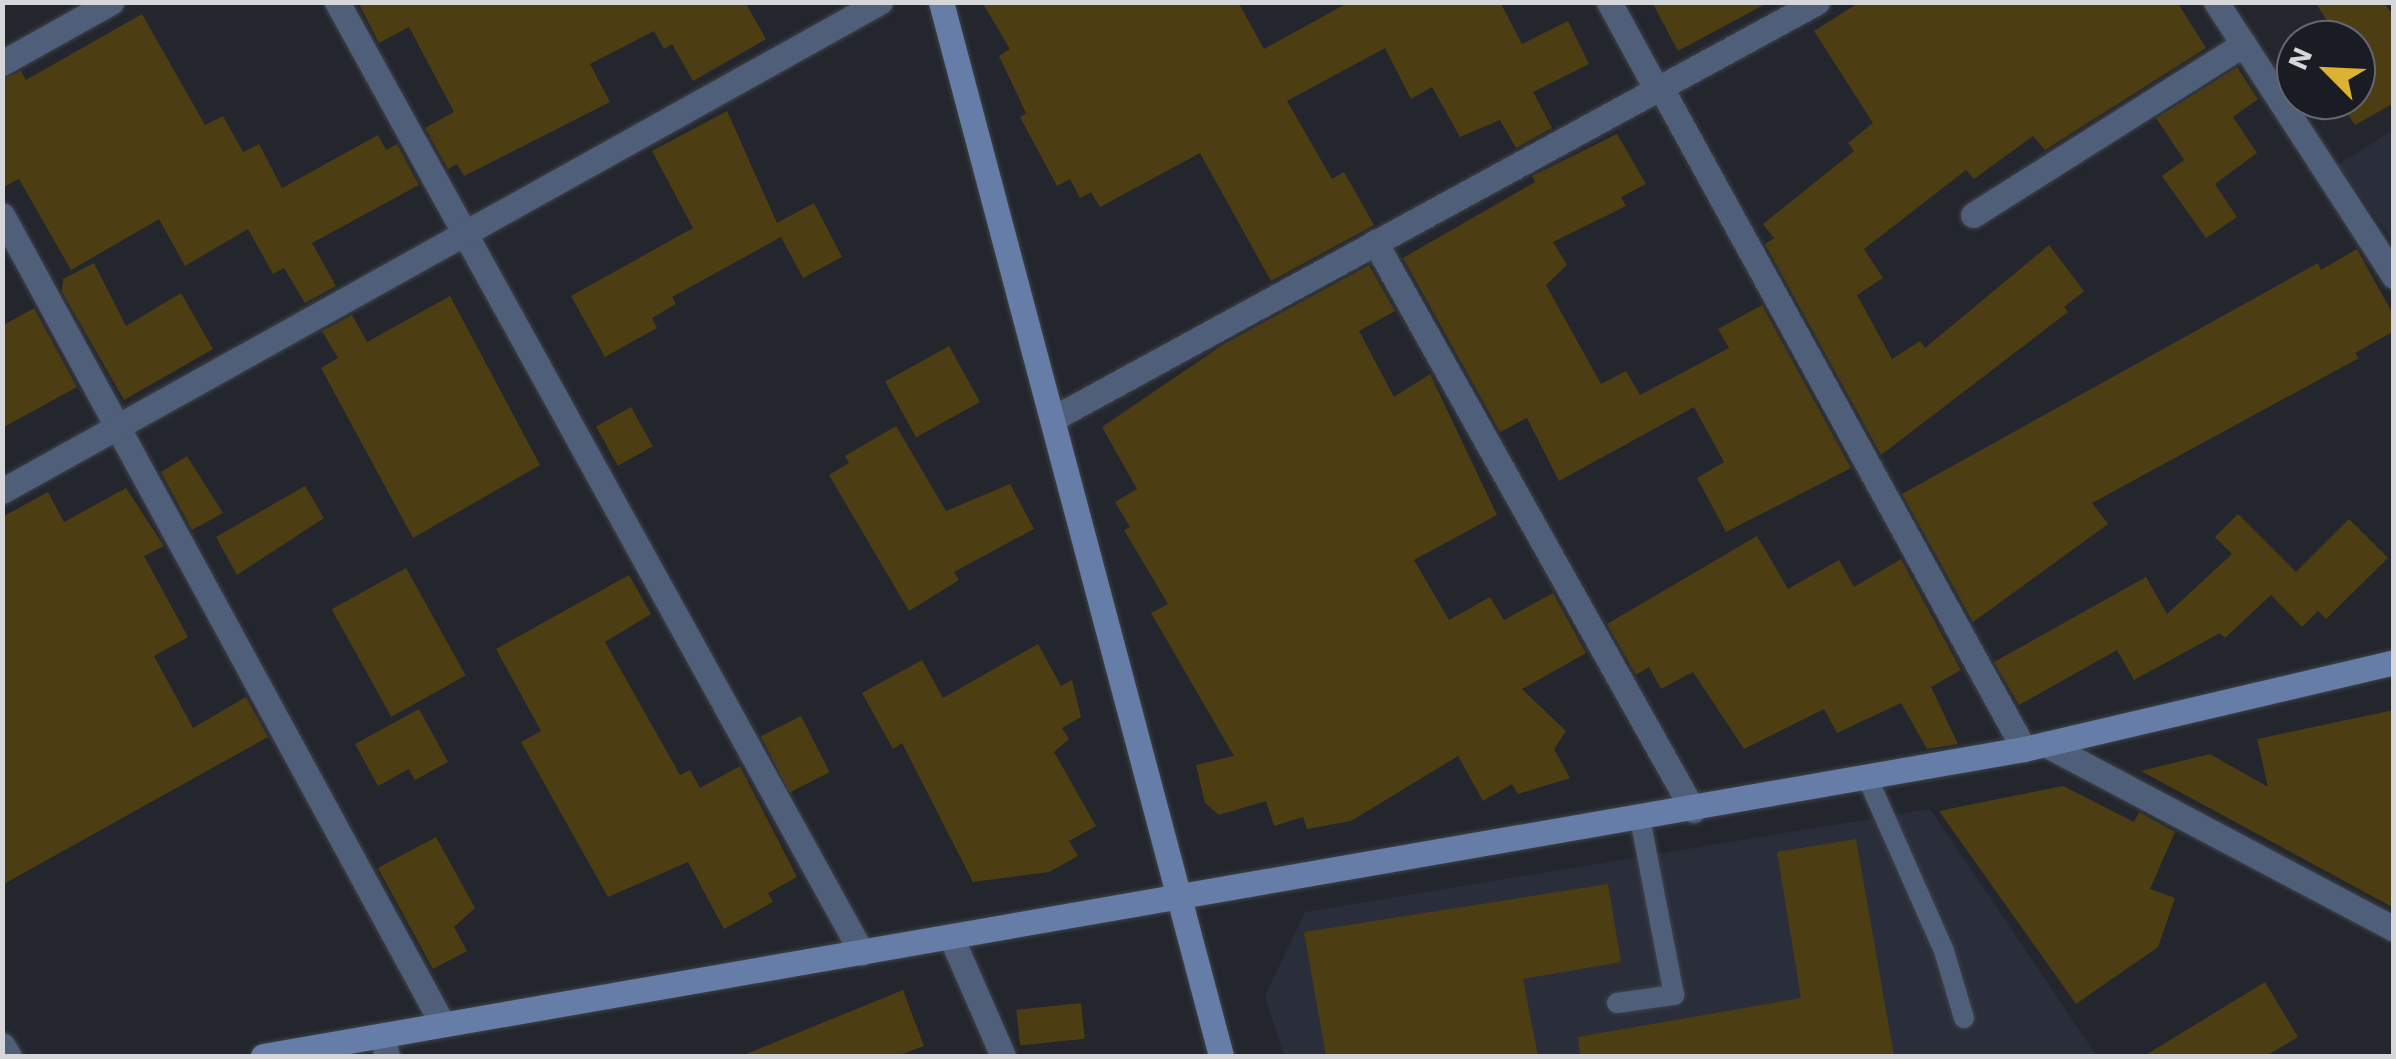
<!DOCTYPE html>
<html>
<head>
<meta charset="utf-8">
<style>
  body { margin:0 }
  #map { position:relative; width:2396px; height:1059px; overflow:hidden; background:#23262d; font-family:"Work Sans",sans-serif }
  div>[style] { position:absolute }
  .built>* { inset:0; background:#292e3a }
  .building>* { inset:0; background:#4d3d12; transform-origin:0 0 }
  .roads { filter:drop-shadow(0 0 2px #3f4249) drop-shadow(0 0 2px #3f4249) }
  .lane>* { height:20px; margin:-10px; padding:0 10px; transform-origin:10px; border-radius:10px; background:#4f5e79 }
  .street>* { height:25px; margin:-12.5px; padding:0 12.5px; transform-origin:12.5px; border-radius:12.5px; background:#4f5e79 }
  .secondary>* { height:25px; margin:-12.5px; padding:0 12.5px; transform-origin:12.5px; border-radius:12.5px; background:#667da7 }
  span { translate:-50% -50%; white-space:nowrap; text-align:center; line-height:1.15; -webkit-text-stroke:10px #191d23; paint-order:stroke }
  .frame { position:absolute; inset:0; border:5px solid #d5d7db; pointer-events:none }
  .north { position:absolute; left:2276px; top:20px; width:100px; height:100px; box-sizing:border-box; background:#191d23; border:2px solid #64676d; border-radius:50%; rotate:294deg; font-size:28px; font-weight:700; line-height:40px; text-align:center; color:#d5d7db }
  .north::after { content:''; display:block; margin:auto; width:35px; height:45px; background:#ddb133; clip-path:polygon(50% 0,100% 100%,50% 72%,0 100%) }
</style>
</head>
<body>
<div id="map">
  <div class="built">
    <i style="clip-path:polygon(2393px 130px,2393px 241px,2338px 165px)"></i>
    <i style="clip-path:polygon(1930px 809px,2097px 1056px,1284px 1056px,1265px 996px,1305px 912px)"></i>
  </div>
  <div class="building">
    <i style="clip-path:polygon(358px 2px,745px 2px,766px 39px,693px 81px,672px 44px,664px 49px,654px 31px,590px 64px,610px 102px,464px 176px,457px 164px,448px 169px,425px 128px,454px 112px,409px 27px,379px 43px)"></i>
    <i style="clip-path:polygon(982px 2px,1238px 2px,1264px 49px,1349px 2px,1500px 2px,1522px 44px,1568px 21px,1589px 64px,1533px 92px,1552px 128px,1516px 148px,1500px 120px,1460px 137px,1432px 87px,1411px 99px,1385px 48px,1287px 101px,1332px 179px,1344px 172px,1374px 225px,1271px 281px,1200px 153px,1100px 207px,1091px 192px,1080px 198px,1070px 179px,1057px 186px,1020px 117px,1026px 113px,999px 56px,1010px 49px)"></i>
    <i style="clip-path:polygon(1652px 2px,1769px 2px,1678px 51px)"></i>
    <i style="clip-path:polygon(1860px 2px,2177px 2px,2206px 48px,2045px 150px,2033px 136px,1974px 179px,1966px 170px,1864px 249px,1883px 278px,1857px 295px,1892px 359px,1920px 341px,1925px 348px,2049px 245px,2084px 291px,2064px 307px,2068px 312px,1881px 455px,1765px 244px,1774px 238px,1763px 224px,1854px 151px,1848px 143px,1873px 123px,1814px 31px)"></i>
    <i style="clip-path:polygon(2315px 2px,2384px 2px,2394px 17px,2394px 103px,2355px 125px,2339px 100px,2356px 100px,2356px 40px,2315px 40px,2314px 31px,2328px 22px)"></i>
    <i style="clip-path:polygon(142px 14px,205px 125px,223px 116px,243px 152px,259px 144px,282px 188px,378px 135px,386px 150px,397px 144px,419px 185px,312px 243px,336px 286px,305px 303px,284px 268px,273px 274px,248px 229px,185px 266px,159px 219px,71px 270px,19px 179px,2px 188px,2px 79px,21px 71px,26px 80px)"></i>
    <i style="clip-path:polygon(2237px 67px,2258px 99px,2233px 117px,2257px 153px,2215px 184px,2237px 217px,2206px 238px,2162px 176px,2184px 160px,2156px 118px)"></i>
    <i style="clip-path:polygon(727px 111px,777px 223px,814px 203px,842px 257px,803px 278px,781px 237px,672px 297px,676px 304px,652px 318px,657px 328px,605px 357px,571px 296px,693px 228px,652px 151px)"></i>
    <i style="clip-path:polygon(1617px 134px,1646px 184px,1621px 197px,1626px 206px,1553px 242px,1567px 265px,1546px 285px,1601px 384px,1626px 371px,1640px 395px,1729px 348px,1718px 329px,1762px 305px,1851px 468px,1726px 532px,1697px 478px,1724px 462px,1694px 407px,1559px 481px,1527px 418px,1500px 432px,1403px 258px,1535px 182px,1532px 176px)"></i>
    <i style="clip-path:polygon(2357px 249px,2394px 316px,2394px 331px,2355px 353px,2359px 358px,2092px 503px,2108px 524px,1973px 622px,1902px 494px,2318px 263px,2321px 270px)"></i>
    <i style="clip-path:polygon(94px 263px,126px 326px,181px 293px,213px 349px,124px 400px,62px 292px,63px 279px)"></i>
    <i style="clip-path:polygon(1369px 265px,1395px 311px,1359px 331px,1394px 397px,1430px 374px,1497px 515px,1414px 560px,1449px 620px,1490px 597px,1504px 620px,1553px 593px,1586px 653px,1522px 689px,1566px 731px,1554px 749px,1570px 778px,1518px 794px,1512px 784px,1483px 801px,1458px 756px,1351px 821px,1307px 829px,1303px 817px,1274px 826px,1266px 801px,1219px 815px,1205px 803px,1196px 765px,1234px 756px,1151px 613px,1168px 604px,1124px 530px,1130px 527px,1115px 502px,1137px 489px,1102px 427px,1224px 344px)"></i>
    <i style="clip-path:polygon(450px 296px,540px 465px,413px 538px,321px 368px,338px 358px,322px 331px,352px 315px,367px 342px)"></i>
    <i style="clip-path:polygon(34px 308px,77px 387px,2px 428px,2px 326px)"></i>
    <i style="left:949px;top:346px;width:64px;height:73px;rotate:61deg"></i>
    <i style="left:631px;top:407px;width:45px;height:40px;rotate:61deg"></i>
    <i style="clip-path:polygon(896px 426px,946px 511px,1010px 484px,1034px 529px,954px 572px,959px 580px,909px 611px,829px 475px,849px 463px,845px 456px)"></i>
    <i style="clip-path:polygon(187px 456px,223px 513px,192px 530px,161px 472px)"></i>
    <i style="clip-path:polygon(305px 486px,324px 518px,237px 575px,216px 537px)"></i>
    <i style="clip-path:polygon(126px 488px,164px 546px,144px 556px,188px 637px,154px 656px,193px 728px,246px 697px,268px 737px,2px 885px,2px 517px,48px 492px,64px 522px)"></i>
    <i style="clip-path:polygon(2238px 514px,2296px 572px,2349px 519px,2388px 558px,2326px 619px,2318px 611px,2302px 627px,2271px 595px,2225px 638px,2220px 633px,2134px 680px,2117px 650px,2019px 705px,1994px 662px,2146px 577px,2167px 614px,2232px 554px,2215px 537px)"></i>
    <i style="clip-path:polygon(1757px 536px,1788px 589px,1839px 560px,1854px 587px,1901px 559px,1961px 670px,1931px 687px,1958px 744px,1927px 749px,1901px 703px,1837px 733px,1824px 709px,1744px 749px,1693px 672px,1661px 689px,1649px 667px,1636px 675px,1607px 624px)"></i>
    <i style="left:406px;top:568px;width:123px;height:85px;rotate:61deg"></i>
    <i style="clip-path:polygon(629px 575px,651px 614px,605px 642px,680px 775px,690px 770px,700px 788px,740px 766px,797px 877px,768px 893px,773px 902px,724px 929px,688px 862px,608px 897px,521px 742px,541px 731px,496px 649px)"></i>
    <i style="clip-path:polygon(1038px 644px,1061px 686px,1072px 680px,1081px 717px,1062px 728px,1069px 739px,1054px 752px,1096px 826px,1069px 841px,1078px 856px,1049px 872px,973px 882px,902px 743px,893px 749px,862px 693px,922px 660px,943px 698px)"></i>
    <i style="clip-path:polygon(419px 709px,448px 762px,415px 780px,409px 769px,378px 786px,355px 744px)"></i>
    <i style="clip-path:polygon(2394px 710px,2394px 908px,2141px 771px,2210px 754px,2268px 787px,2257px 739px)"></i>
    <i style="left:801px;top:716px;width:63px;height:45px;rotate:63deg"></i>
    <i style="clip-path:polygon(2063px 786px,2134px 822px,2139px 812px,2175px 832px,2150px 889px,2175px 898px,2158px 947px,2076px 1004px,1939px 811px)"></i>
    <i style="clip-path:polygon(436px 837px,475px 908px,454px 927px,467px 951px,433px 969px,378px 868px)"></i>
    <i style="clip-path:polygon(1856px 839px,1894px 1056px,1580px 1056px,1578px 1037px,1801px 998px,1777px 852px)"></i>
    <i style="clip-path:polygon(1608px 884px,1621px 962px,1523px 979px,1538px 1056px,1326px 1056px,1304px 932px)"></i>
    <i style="clip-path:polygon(2265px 982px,2298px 1037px,2266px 1056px,2144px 1056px)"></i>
    <i style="clip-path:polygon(903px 990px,924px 1046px,897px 1056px,741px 1056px)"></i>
    <i style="left:1081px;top:1003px;width:36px;height:65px;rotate:84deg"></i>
  </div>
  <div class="roads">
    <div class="lane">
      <i style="left:1867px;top:777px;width:190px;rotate:66.1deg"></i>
      <i style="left:1944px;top:951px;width:70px;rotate:73.4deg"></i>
      <i style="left:1617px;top:1003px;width:58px;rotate:-8deg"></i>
      <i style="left:1674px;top:995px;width:180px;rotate:-100.9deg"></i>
    </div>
    <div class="street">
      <i style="left:337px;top:2px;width:1086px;rotate:61.1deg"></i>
      <i style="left:1609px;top:2px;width:100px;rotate:61.4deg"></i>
      <i style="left:2216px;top:2px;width:327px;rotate:57deg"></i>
      <i style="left:2px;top:63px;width:125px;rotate:-29.2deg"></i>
      <i style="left:1661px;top:88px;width:754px;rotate:61.23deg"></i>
      <i style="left:2px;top:215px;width:920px;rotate:61.43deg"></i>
      <i style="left:1973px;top:215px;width:320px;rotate:-32.3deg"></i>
      <i style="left:1375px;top:242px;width:651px;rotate:60.76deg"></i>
      <i style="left:1054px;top:418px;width:869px;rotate:-28.6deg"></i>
      <i style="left:2px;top:491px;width:1005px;rotate:-29.12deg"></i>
      <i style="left:2045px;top:744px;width:395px;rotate:27.9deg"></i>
      <i style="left:951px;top:937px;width:130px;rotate:66.4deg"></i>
      <i style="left:382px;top:1036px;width:21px;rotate:76deg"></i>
      <i style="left:2px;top:1045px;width:13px;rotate:58deg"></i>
    </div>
    <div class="secondary">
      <i style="left:941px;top:2px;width:1091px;rotate:75.12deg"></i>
      <i style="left:263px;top:1056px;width:1788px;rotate:-9.89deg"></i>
      <i style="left:2024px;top:749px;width:380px;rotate:-13.2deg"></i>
    </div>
  </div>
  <div class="frame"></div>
  <div class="north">N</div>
</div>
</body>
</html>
